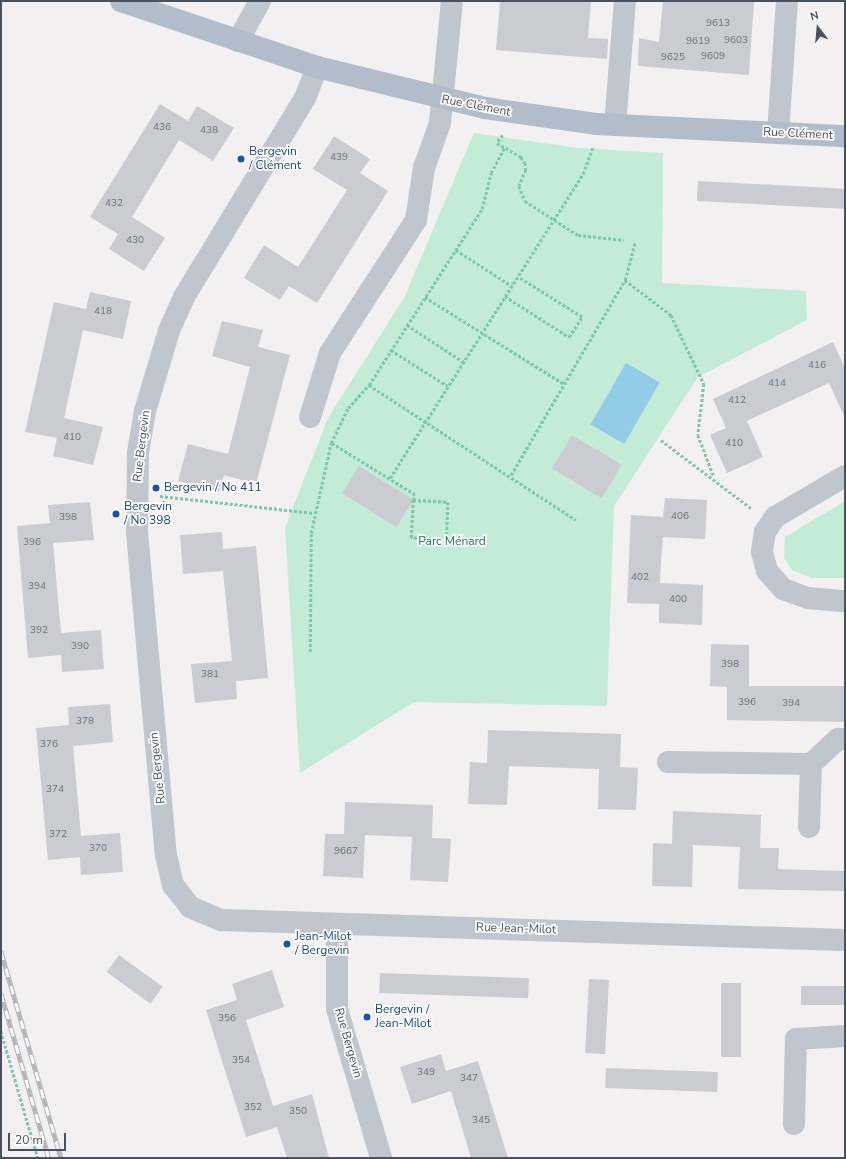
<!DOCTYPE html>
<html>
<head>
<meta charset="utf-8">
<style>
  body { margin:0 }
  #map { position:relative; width:846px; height:1159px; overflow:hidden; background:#f2f0f0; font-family:"Nunito Sans",sans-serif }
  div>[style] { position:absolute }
  .green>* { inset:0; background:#c2ecd6 }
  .water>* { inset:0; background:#92cce6; transform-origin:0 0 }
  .building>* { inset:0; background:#caccd2; transform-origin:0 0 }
  .path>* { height:2.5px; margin-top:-1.25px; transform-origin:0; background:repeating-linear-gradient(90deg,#7cc8aa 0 3px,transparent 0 5px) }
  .minor>* { height:22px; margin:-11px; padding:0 11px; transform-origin:11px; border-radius:11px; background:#bfc6cd }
  .major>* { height:22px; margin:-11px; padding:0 11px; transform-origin:11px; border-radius:11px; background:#b2bdcc }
  .rail>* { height:4.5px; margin-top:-2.25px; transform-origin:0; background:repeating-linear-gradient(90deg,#fff 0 9px,#b2b4b9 0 18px); box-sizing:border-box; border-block:1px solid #b2b4b9 }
  .dots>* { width:11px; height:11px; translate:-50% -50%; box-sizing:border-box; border:2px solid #fff; border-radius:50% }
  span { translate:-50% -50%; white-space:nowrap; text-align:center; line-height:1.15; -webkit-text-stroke:3.5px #fff; paint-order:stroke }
  .number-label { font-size:10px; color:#69707a }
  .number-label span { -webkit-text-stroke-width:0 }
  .street-label { font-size:12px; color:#49515c }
  .transit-label { font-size:12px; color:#164399 }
  .left { translate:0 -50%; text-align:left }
  .park-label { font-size:12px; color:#1e7954 }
  .frame { position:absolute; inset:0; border:2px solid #49515c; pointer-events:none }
  .north { position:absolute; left:798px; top:8px; width:40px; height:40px; -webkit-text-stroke:3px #fff; paint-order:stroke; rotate:344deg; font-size:11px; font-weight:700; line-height:16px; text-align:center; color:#49515c }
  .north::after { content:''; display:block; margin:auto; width:14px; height:18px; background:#49515c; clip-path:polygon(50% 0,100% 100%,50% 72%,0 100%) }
  .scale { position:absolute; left:8px; top:1133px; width:58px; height:18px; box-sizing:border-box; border:2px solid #49515c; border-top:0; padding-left:5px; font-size:12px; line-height:14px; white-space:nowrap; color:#49515c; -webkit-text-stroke:3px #fff; paint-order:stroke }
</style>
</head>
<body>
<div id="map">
  <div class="green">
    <i style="clip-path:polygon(474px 133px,578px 148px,663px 153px,662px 283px,806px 291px,807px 320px,698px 377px,614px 506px,607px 706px,414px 702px,300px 773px,285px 528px,328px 418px,404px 298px)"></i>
    <i style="clip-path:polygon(845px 501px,845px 578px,812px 578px,792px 570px,784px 558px,785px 537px)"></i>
  </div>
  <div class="water">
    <i style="left:626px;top:363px;width:39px;height:71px;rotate:30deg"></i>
  </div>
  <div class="building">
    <i style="clip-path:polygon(500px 1px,591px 1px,588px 38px,608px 39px,607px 59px,496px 50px)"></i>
    <i style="clip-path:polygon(663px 1px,754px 1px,749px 75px,638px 66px,639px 38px,659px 42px)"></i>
    <i style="clip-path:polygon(160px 104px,188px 121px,197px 106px,234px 128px,213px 161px,179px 140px,132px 217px,165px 238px,144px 271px,109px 249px,118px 234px,90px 217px)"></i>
    <i style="clip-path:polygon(334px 136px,370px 159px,360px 173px,388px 191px,317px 303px,289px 286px,280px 300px,244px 278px,264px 245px,298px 267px,347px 190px,313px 169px)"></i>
    <i style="left:698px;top:181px;width:147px;height:20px;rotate:3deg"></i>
    <i style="clip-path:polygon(90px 292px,131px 301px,123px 339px,83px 330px,64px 418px,103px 427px,93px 465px,53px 456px,57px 438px,25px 432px,54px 302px,86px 309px)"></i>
    <i style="clip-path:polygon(222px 321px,263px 330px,258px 347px,290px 355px,256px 484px,224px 475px,219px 492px,178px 481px,188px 444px,228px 454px,250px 367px,212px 356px)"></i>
    <i style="clip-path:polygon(833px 342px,845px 368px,845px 418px,829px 383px,747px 421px,763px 457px,727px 473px,710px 435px,726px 428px,713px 399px)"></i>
    <i style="left:572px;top:435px;width:58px;height:39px;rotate:31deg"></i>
    <i style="left:359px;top:466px;width:64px;height:32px;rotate:32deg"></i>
    <i style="clip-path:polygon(665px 498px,707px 500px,705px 539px,663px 537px,661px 561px,660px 583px,703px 585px,702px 625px,659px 623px,659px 604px,627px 603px,631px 515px,663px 517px)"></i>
    <i style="clip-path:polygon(90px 502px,94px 540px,53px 543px,61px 633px,101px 630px,104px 669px,62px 672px,61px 655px,28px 658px,17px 526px,50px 523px,48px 505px)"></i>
    <i style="clip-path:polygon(222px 532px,223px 549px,256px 546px,268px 678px,236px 681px,237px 699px,195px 703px,191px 664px,232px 661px,223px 571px,183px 574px,180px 535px)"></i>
    <i style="clip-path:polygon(711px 644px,749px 645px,749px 686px,845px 686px,845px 722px,727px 720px,727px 687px,710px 686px)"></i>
    <i style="clip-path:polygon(110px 704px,113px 742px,73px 746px,81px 836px,120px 833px,123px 872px,81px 875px,80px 857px,48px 860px,36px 728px,69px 725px,68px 707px)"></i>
    <i style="clip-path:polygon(488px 730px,621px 734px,620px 767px,638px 768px,636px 810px,598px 809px,599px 769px,509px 766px,507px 805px,468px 804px,470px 762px,487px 763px)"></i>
    <i style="clip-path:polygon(345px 802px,433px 805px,432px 838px,451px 839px,448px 882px,410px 880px,412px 837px,365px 835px,363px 878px,323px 876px,325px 834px,344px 834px)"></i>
    <i style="clip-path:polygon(673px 811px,761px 815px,760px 848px,779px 848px,778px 869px,845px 871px,845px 891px,738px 889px,740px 847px,693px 845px,692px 887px,652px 886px,653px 843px,672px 844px)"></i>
    <i style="left:119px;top:955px;width:54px;height:21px;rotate:36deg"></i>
    <i style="clip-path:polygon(272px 970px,284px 1007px,246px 1020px,273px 1106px,312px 1094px,329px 1158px,287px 1158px,277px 1127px,246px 1137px,206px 1010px,237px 1000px,232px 984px)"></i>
    <i style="left:380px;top:973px;width:149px;height:20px;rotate:2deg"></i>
    <i style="left:589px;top:979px;width:20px;height:74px;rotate:3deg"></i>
    <i style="left:721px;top:983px;width:20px;height:74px"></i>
    <i style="left:801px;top:986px;width:44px;height:19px"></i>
    <i style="clip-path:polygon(441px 1054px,446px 1071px,478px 1061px,508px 1158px,471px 1158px,451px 1091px,412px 1104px,400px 1067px)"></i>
    <i style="left:606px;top:1068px;width:112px;height:20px;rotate:2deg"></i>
  </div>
  <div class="path">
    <i style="left:503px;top:135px;width:10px;rotate:127deg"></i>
    <i style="left:497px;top:143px;width:28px;rotate:30deg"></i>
    <i style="left:521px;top:157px;width:7px;rotate:56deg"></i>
    <i style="left:525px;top:163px;width:7px;rotate:82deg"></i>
    <i style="left:526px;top:170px;width:17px;rotate:114deg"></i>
    <i style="left:519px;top:186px;width:16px;rotate:68deg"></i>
    <i style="left:525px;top:201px;width:63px;rotate:32.7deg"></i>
    <i style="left:578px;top:235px;width:46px;rotate:6.2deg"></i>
    <i style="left:456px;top:250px;width:67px;rotate:32.7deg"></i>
    <i style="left:625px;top:280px;width:58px;rotate:37.3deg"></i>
    <i style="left:671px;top:315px;width:76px;rotate:64.4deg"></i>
    <i style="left:704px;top:384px;width:51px;rotate:96.7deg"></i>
    <i style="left:698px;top:435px;width:45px;rotate:69.1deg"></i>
    <i style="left:505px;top:296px;width:76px;rotate:32.6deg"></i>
    <i style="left:569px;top:337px;width:24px;rotate:-57deg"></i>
    <i style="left:582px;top:317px;width:75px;rotate:-148deg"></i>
    <i style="left:425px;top:297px;width:164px;rotate:32deg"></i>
    <i style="left:407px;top:325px;width:68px;rotate:33deg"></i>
    <i style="left:391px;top:350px;width:67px;rotate:32.3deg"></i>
    <i style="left:369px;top:385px;width:247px;rotate:33.1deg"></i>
    <i style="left:661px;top:440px;width:113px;rotate:37.1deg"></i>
    <i style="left:511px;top:475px;width:226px;rotate:-59.7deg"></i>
    <i style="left:625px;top:280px;width:39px;rotate:-75deg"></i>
    <i style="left:390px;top:478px;width:360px;rotate:-57.6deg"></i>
    <i style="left:583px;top:174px;width:30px;rotate:-70deg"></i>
    <i style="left:160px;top:496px;width:155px;rotate:6.3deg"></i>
    <i style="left:413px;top:500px;width:35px;rotate:3deg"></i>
    <i style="left:448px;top:502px;width:37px;rotate:92deg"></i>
    <i style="left:447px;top:539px;width:36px;rotate:-178deg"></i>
    <i style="left:411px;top:538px;width:38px;rotate:-87deg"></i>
    <i style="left:413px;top:500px;width:5px;rotate:-68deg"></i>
    <i style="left:415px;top:495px;width:99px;rotate:-148.2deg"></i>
    <i style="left:331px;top:443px;width:39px;rotate:-64deg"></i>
    <i style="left:348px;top:408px;width:31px;rotate:-48deg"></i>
    <i style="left:369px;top:385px;width:209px;rotate:-57.3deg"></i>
    <i style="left:482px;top:209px;width:37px;rotate:-76deg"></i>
    <i style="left:491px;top:173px;width:30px;rotate:-62deg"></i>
    <i style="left:310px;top:652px;width:119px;rotate:-89.5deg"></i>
    <i style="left:311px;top:533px;width:92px;rotate:-77.5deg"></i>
    <i style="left:1px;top:1031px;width:132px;rotate:73.8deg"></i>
  </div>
  <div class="minor">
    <i style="left:238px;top:41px;width:46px;rotate:-61.2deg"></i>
    <i style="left:317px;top:67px;width:33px;rotate:111deg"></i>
    <i style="left:305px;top:98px;width:233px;rotate:121.3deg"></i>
    <i style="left:184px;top:297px;width:37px;rotate:114deg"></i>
    <i style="left:169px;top:331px;width:84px;rotate:106.7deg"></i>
    <i style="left:145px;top:411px;width:43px;rotate:99.5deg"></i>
    <i style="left:138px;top:453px;width:79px;rotate:90.7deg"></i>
    <i style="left:137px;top:532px;width:324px;rotate:84.9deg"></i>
    <i style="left:166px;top:855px;width:31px;rotate:77deg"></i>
    <i style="left:173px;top:885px;width:28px;rotate:52deg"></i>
    <i style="left:190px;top:907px;width:34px;rotate:23deg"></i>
    <i style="left:221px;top:920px;width:624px;rotate:1.84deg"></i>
    <i style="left:615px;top:125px;width:124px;rotate:-85.4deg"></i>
    <i style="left:778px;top:133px;width:132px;rotate:-86.1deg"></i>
    <i style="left:310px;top:417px;width:67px;rotate:-72.6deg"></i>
    <i style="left:330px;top:353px;width:158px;rotate:-57.1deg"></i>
    <i style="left:416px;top:220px;width:53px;rotate:-81.3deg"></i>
    <i style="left:424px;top:168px;width:48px;rotate:-70.4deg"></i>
    <i style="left:440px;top:123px;width:123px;rotate:-84.4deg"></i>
    <i style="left:845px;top:476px;width:81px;rotate:149.6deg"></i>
    <i style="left:775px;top:517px;width:18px;rotate:124deg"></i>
    <i style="left:765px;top:532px;width:20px;rotate:99deg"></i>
    <i style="left:762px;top:552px;width:20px;rotate:75deg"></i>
    <i style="left:767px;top:571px;width:24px;rotate:48deg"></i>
    <i style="left:783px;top:589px;width:27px;rotate:20deg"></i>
    <i style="left:808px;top:598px;width:37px;rotate:5deg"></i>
    <i style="left:668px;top:762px;width:143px;rotate:0.8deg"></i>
    <i style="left:809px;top:827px;width:63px;rotate:-88.2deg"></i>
    <i style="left:811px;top:764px;width:37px;rotate:-43deg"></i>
    <i style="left:838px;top:739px;width:7px"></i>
    <i style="left:337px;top:924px;width:85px;rotate:90deg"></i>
    <i style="left:337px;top:1009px;width:155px;rotate:73.5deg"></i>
    <i style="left:794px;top:1124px;width:85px;rotate:-88.7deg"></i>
    <i style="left:796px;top:1039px;width:49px;rotate:-3.5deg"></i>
  </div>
  <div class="major">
    <i style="left:121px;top:1px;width:207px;rotate:18.6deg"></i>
    <i style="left:317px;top:67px;width:173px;rotate:13.7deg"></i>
    <i style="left:485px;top:108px;width:112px;rotate:8.2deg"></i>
    <i style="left:596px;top:124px;width:249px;rotate:2.8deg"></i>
  </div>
  <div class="rail">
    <i style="left:1px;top:951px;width:216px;rotate:73.8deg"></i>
    <i style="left:1px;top:993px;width:172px;rotate:73.8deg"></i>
  </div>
  <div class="dots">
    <i style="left:241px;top:159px;background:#1a4fb4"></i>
    <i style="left:156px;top:488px;background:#1a4fb4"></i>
    <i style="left:116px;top:514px;background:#1a4fb4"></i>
    <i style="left:287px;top:944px;background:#1a4fb4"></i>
    <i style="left:367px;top:1017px;background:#1a4fb4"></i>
  </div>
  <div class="number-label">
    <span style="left:718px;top:24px">9613</span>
    <span style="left:736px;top:41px">9603</span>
    <span style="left:698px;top:42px">9619</span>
    <span style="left:713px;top:57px">9609</span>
    <span style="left:673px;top:58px">9625</span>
    <span style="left:162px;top:128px">436</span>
    <span style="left:209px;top:131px">438</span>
    <span style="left:339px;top:158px">439</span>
    <span style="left:114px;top:204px">432</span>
    <span style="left:135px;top:241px">430</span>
    <span style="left:103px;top:312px">418</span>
    <span style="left:817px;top:366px">416</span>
    <span style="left:777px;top:384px">414</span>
    <span style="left:737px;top:401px">412</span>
    <span style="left:72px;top:438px">410</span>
    <span style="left:734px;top:444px">410</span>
    <span style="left:680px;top:517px">406</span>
    <span style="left:68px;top:518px">398</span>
    <span style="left:32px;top:543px">396</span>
    <span style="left:640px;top:578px">402</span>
    <span style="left:37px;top:587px">394</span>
    <span style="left:678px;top:600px">400</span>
    <span style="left:39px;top:631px">392</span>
    <span style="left:80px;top:647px">390</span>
    <span style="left:730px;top:665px">398</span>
    <span style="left:210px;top:675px">381</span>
    <span style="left:747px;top:703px">396</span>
    <span style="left:791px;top:704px">394</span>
    <span style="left:85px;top:722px">378</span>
    <span style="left:49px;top:745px">376</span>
    <span style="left:55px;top:790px">374</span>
    <span style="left:58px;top:835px">372</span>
    <span style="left:98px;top:849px">370</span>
    <span style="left:346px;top:852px">9667</span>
    <span style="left:227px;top:1019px">356</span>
    <span style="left:241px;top:1061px">354</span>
    <span style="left:426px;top:1073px">349</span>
    <span style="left:469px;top:1079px">347</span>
    <span style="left:253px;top:1108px">352</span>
    <span style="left:298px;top:1112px">350</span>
    <span style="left:481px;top:1121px">345</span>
  </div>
  <div class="street-label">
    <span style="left:476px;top:106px;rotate:11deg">Rue Clément</span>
    <span style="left:798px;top:134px;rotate:3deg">Rue Clément</span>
    <span style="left:142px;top:446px;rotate:-83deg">Rue Bergevin</span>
    <span style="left:158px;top:768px;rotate:-96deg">Rue Bergevin</span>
    <span style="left:516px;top:929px;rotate:2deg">Rue Jean-Milot</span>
    <span style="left:348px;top:1043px;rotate:74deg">Rue Bergevin</span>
  </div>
  <div class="transit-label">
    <span class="left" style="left:249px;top:159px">Bergevin<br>/ Clément</span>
    <span class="left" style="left:164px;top:488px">Bergevin / No 411</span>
    <span class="left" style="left:124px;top:514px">Bergevin<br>/ No 398</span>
    <span class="left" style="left:295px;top:944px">Jean-Milot<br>/ Bergevin</span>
    <span class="left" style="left:375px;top:1017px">Bergevin /<br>Jean-Milot</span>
  </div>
  <div class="park-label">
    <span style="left:452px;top:542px">Parc Ménard</span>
  </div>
  <div class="frame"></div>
  <div class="north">N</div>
  <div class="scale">20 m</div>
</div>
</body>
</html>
